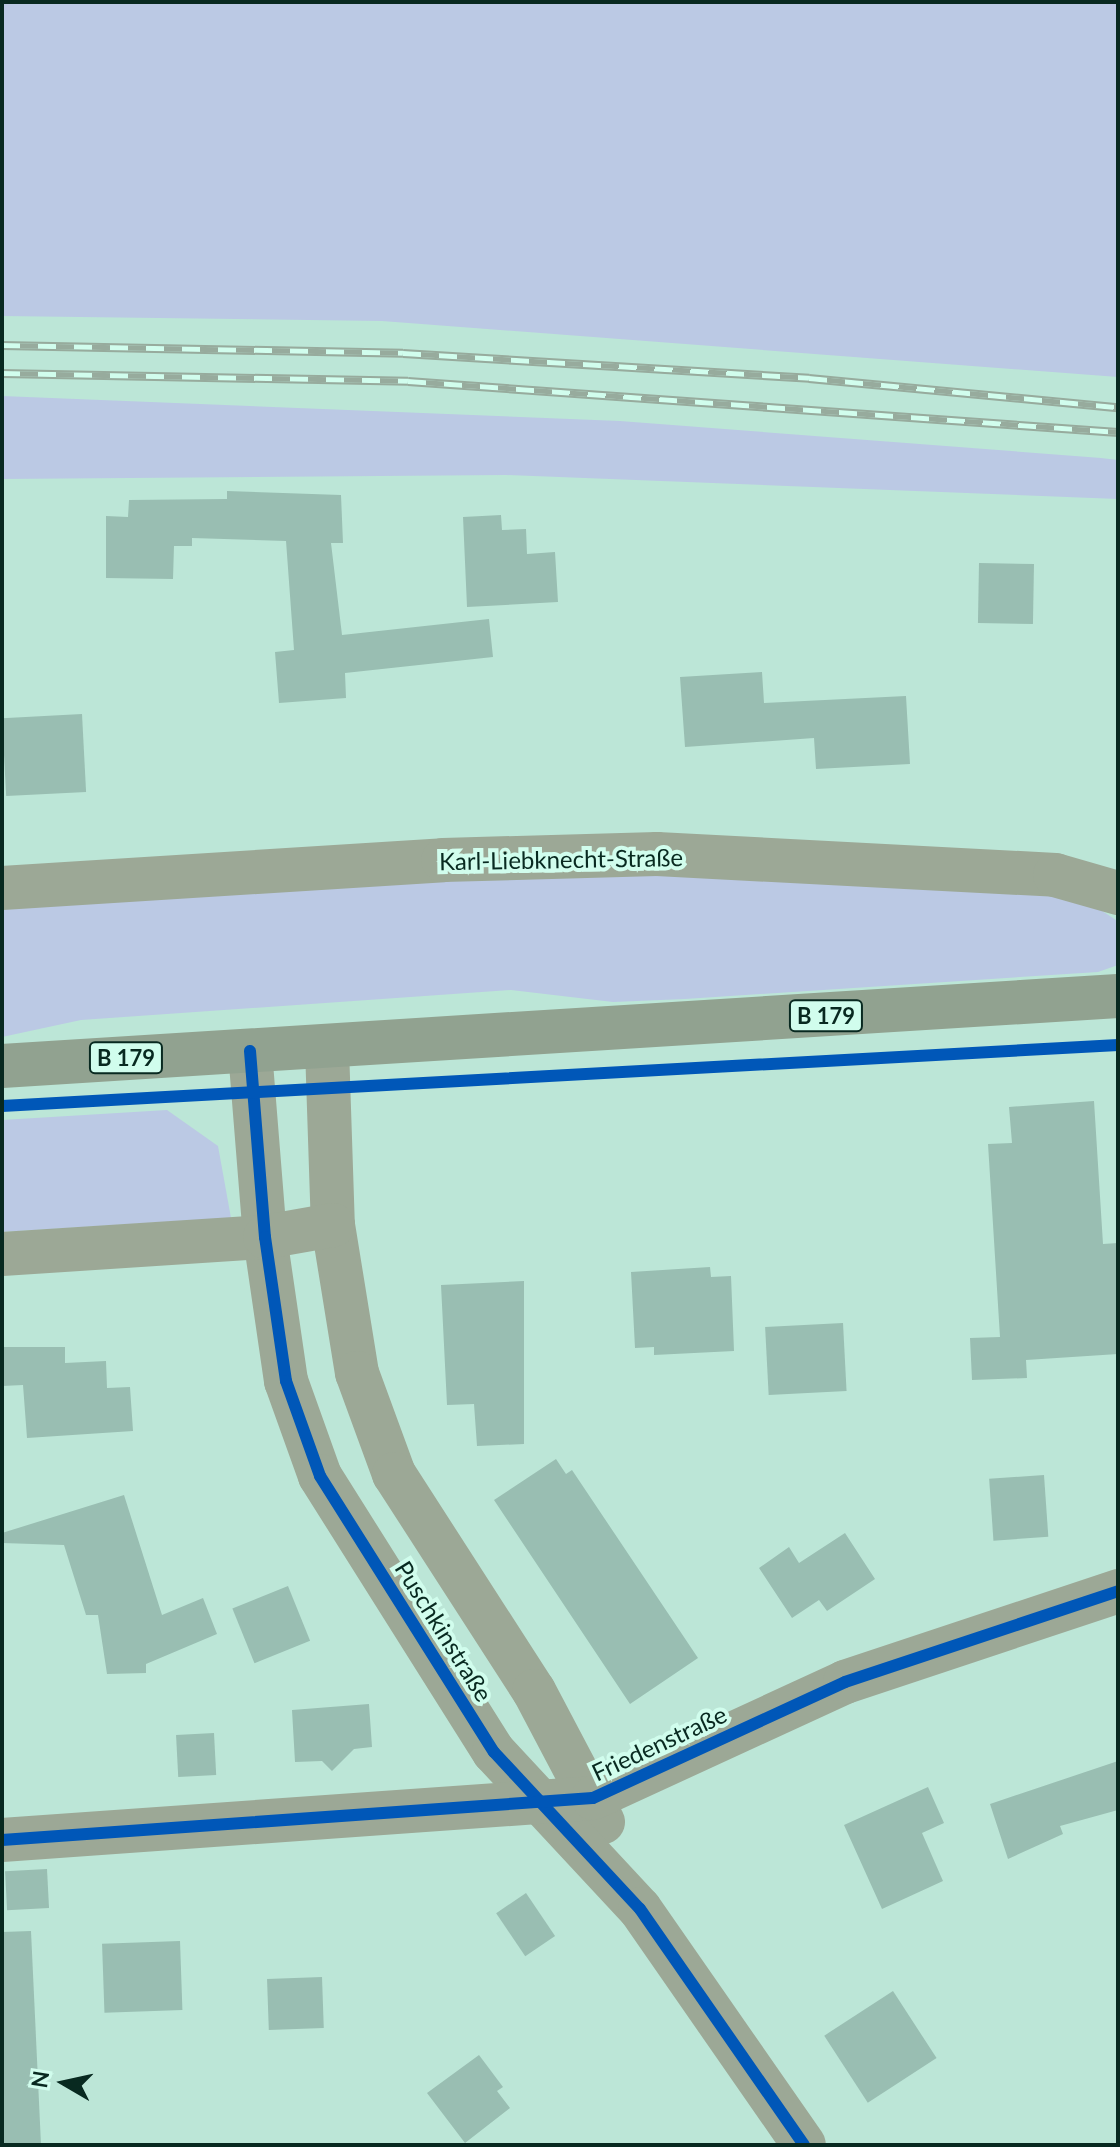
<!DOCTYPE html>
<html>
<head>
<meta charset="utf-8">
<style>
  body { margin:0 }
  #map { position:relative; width:1120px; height:2147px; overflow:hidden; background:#bce6d7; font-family:Lato,sans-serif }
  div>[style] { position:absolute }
  .green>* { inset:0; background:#bbc9e4 }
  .building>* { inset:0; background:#99beb2; transform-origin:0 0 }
  .minor>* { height:44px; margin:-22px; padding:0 22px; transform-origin:22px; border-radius:22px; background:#9ca896 }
  .major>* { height:44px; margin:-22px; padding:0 22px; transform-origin:22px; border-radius:22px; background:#91a290 }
  .rail>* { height:9px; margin-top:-4.5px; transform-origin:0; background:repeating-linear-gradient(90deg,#d1fded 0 18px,#97ab9d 0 36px); box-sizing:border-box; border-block:2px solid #97ab9d }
  .cycleway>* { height:12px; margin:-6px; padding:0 6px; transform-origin:6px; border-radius:6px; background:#0057b8 }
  span { translate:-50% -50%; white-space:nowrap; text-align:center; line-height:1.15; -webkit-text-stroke:8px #d1fded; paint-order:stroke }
  .shield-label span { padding:2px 6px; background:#d1fded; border:2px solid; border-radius:6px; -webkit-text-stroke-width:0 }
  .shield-label { font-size:22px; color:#082920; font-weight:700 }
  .street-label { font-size:24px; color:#082920 }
  .frame { position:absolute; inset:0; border:4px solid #082920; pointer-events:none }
  .north { position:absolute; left:24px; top:2043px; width:80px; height:80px; -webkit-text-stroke:6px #d1fded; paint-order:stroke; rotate:279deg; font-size:22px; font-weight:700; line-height:32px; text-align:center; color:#082920 }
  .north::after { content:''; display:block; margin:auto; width:28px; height:36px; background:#082920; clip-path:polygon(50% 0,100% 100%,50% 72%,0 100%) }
</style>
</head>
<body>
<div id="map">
  <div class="green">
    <i style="clip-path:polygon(2px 2px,1118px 2px,1118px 377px,382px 321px,2px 316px)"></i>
    <i style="clip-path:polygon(2px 396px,620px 421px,1101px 458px,1118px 460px,1118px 499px,506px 475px,2px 479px)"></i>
    <i style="clip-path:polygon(659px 870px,1054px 895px,1090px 903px,1116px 920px,1118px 965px,1098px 972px,685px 999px,613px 1002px,511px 990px,81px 1020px,2px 1037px,2px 904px)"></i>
    <i style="clip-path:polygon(167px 1110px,218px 1146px,231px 1218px,2px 1232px,2px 1120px)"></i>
  </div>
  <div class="building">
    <i style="clip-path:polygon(227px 491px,341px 495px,343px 543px,331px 543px,342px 635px,489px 619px,493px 657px,345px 673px,346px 698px,279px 703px,275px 652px,294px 650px,286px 541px,192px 538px,192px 546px,174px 546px,173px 579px,106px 578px,106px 516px,128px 517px,129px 500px,227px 499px)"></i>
    <i style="clip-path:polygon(501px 515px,502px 530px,526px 529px,527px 554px,555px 552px,558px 602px,467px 607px,463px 517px)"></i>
    <i style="left:979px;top:563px;width:55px;height:60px;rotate:1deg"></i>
    <i style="clip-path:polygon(762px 672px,764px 703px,906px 696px,910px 764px,816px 769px,814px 738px,685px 747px,680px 677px)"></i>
    <i style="left:82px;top:714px;width:78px;height:80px;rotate:87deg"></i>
    <i style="clip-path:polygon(1094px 1101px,1103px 1244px,1118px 1243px,1118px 1354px,1026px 1360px,1027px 1378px,972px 1380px,970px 1338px,1000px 1337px,988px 1144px,1012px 1143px,1009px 1107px)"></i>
    <i style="clip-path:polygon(710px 1267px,711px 1277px,731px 1276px,734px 1351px,654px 1355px,654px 1347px,635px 1348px,631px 1272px)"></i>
    <i style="clip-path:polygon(524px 1281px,524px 1444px,477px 1446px,474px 1404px,447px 1405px,441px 1285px)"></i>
    <i style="left:843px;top:1323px;width:68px;height:78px;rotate:87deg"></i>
    <i style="clip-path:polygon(2px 1347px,65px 1347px,65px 1363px,106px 1361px,107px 1388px,130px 1387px,133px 1431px,27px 1438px,23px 1385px,2px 1386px)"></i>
    <i style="clip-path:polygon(556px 1459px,566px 1474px,572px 1470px,698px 1658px,630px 1704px,494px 1500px)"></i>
    <i style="left:1044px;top:1475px;width:62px;height:55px;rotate:86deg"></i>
    <i style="clip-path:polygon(124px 1495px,162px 1615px,203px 1598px,217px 1634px,146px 1664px,146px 1673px,107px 1674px,98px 1615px,86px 1615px,64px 1545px,2px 1543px,2px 1533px)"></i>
    <i style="clip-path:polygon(845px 1533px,875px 1579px,827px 1611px,819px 1600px,792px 1618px,759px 1568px,789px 1547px,799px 1563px)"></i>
    <i style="left:288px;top:1586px;width:59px;height:60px;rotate:68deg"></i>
    <i style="clip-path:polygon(369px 1704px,372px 1747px,354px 1749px,332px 1771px,322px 1761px,295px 1762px,292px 1710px)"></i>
    <i style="left:214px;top:1733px;width:42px;height:38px;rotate:87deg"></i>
    <i style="clip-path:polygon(1118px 1761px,1118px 1810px,1060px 1826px,1063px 1834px,1008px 1859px,990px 1804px)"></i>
    <i style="clip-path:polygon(928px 1787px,944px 1823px,922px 1833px,943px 1881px,882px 1909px,844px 1825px)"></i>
    <i style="left:47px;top:1869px;width:39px;height:42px;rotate:87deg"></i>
    <i style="left:526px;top:1893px;width:52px;height:36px;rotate:56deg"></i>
    <i style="clip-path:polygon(31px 1931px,41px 2145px,2px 2145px,2px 1932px)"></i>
    <i style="left:180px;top:1941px;width:69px;height:78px;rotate:88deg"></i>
    <i style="left:322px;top:1977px;width:51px;height:55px;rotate:88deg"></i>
    <i style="left:893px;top:1991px;width:80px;height:82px;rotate:57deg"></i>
    <i style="clip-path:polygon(479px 2055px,503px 2087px,497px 2091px,510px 2108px,465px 2143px,427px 2093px)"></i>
  </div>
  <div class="minor">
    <i style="left:2px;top:888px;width:442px;rotate:-3.6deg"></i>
    <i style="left:443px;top:860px;width:214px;rotate:-1.6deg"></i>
    <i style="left:657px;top:854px;width:399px;rotate:3deg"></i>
    <i style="left:1055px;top:875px;width:66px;rotate:15.9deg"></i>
    <i style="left:327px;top:1048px;width:177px;rotate:88.1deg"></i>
    <i style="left:333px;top:1225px;width:150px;rotate:80.8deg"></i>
    <i style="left:357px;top:1373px;width:108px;rotate:69.9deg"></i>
    <i style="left:394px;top:1474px;width:258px;rotate:57.2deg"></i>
    <i style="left:534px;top:1691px;width:148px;rotate:62.2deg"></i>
    <i style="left:250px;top:1051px;width:187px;rotate:85.4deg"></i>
    <i style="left:265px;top:1237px;width:146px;rotate:81.7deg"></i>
    <i style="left:286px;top:1381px;width:101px;rotate:70.3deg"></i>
    <i style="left:320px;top:1476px;width:326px;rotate:57.8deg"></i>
    <i style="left:494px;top:1752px;width:214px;rotate:47.1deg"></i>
    <i style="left:640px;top:1909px;width:287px;rotate:55.2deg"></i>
    <i style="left:2px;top:1254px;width:264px;rotate:-3.7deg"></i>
    <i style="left:265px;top:1237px;width:69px;rotate:-10deg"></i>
    <i style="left:2px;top:1840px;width:592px;rotate:-4.06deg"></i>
    <i style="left:593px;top:1798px;width:277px;rotate:-24.7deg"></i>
    <i style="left:845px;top:1682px;width:288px;rotate:-18.4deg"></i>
  </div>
  <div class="major">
    <i style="left:2px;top:1066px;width:1118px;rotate:-3.59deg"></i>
  </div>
  <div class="rail">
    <i style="left:2px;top:345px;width:401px;rotate:1.1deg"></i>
    <i style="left:403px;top:353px;width:407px;rotate:3.5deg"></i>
    <i style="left:809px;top:378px;width:310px;rotate:5.4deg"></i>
    <i style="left:2px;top:373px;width:406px;rotate:1.1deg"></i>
    <i style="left:408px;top:381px;width:712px;rotate:4.11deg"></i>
  </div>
  <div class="cycleway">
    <i style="left:250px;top:1051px;width:187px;rotate:85.4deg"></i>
    <i style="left:265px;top:1237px;width:146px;rotate:81.7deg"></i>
    <i style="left:286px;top:1381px;width:101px;rotate:70.3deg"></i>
    <i style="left:320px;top:1476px;width:326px;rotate:57.8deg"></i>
    <i style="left:494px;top:1752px;width:214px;rotate:47.1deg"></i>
    <i style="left:640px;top:1909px;width:287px;rotate:55.2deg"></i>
    <i style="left:2px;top:1106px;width:1118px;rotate:-3.13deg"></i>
    <i style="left:2px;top:1840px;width:592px;rotate:-4.06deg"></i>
    <i style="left:593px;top:1798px;width:277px;rotate:-24.7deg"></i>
    <i style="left:845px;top:1682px;width:288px;rotate:-18.4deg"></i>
  </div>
  <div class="shield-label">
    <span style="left:826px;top:1016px">B 179</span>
    <span style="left:126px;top:1058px">B 179</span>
  </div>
  <div class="street-label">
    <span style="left:561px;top:859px;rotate:-1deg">Karl-Liebknecht-Straße</span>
    <span style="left:444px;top:1631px;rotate:58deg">Puschkinstraße</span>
    <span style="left:659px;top:1743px;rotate:-25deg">Friedenstraße</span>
  </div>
  <div class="frame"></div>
  <div class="north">N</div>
</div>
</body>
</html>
